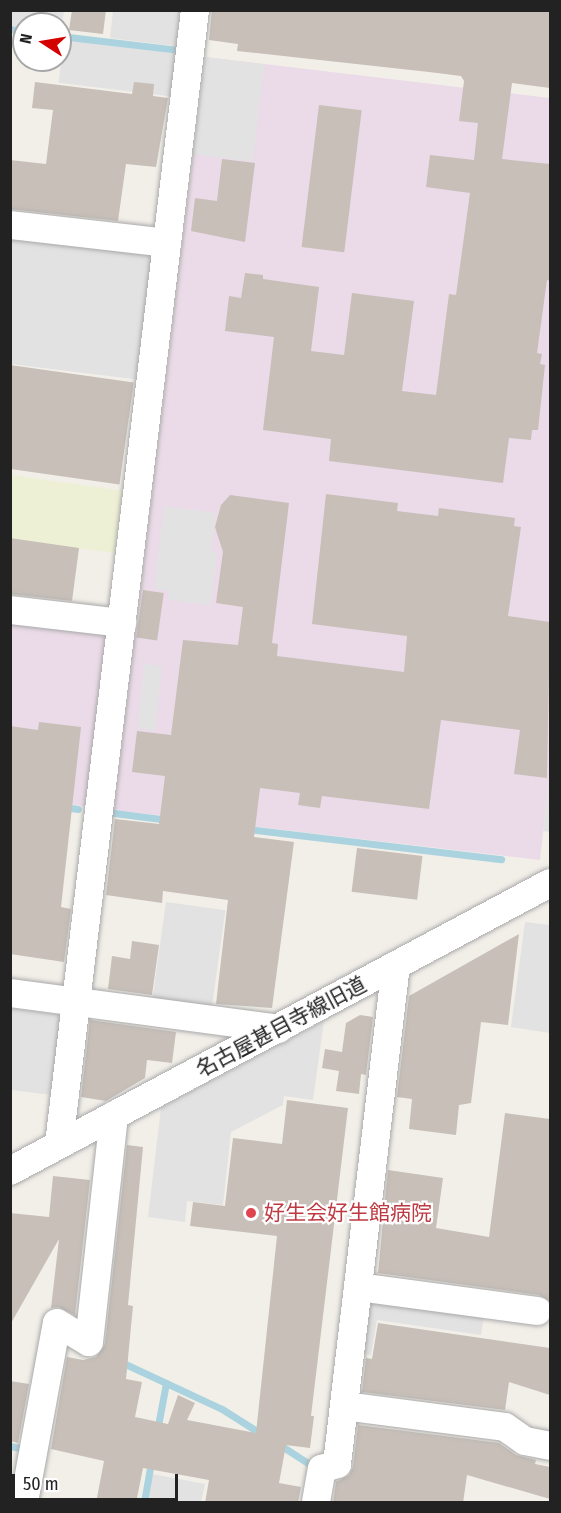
<!DOCTYPE html>
<html>
<head>
<meta charset="utf-8">
<style>
  body { margin:0 }
  #map { position:relative; width:561px; height:1513px; overflow:hidden; background:#f2efe9; font-family:"Fira Sans Condensed","Noto Sans JP",sans-serif }
  div>[style] { position:absolute }
  .industrial>* { inset:0; background:#ebdbe8 }
  .farmland>* { inset:0; background:#eef0d5; transform-origin:0 0 }
  .parking>* { inset:0; background:#e2e2e2; transform-origin:0 0 }
  .stream>* { height:7px; margin:-3.5px; padding:0 3.5px; transform-origin:3.5px; border-radius:3.5px; background:#aad3df }
  .building>* { inset:0; background:#c7bfb8; transform-origin:0 0 }
  .roads { filter:drop-shadow(0 0 2px #a9a9a9) drop-shadow(0 0 2px #a9a9a9) }
  .minor>* { height:28px; margin:-14px; padding:0 14px; transform-origin:14px; border-radius:14px; background:#fff }
  .dots>* { width:16px; height:16px; translate:-50% -50%; box-sizing:border-box; border:3px solid #fff; border-radius:50% }
  span { translate:-50% -50%; white-space:nowrap; text-align:center; line-height:1.15; -webkit-text-stroke:4.5px #fff; paint-order:stroke }
  .street-label { font-size:21px; color:#222 }
  .health-label { font-size:21px; color:#be3a42 }
  .left { translate:0 -50%; text-align:left }
  .frame { position:absolute; inset:0; border:12px solid #222; pointer-events:none }
  .north { position:absolute; left:12px; top:12px; width:60px; height:60px; box-sizing:border-box; background:#fff; border:2px solid #a7a7a7; border-radius:50%; rotate:282deg; font-size:16px; font-weight:700; line-height:24px; text-align:center; color:#222 }
  .north::after { content:''; display:block; margin:auto; width:21px; height:27px; background:#d40000; clip-path:polygon(50% 0,100% 100%,50% 72%,0 100%) }
  .scale { position:absolute; left:12px; top:1474px; width:166px; height:27px; box-sizing:border-box; border:3px solid #222; border-top:0; padding-left:8px; font-size:18px; line-height:21px; white-space:nowrap; color:#222; -webkit-text-stroke:4px #fff; paint-order:stroke }
</style>
</head>
<body>
<div id="map">
  <div class="industrial">
    <i style="clip-path:polygon(205px 57px,550px 98px,550px 769px,540px 860px,114px 810px)"></i>
    <i style="clip-path:polygon(11px 617px,112px 629px,91px 807px,11px 797px)"></i>
  </div>
  <div class="farmland">
    <i style="left:11px;top:475px;width:118px;height:63px;rotate:8deg"></i>
  </div>
  <div class="parking">
    <i style="clip-path:polygon(11px 10px,64px 11px,61px 32px,60px 24px,11px 26px)"></i>
    <i style="clip-path:polygon(113px 11px,186px 11px,182px 47px,110px 38px)"></i>
    <i style="left:64px;top:39px;width:116px;height:44px;rotate:7deg"></i>
    <i style="left:205px;top:57px;width:60px;height:98px;rotate:7deg"></i>
    <i style="left:11px;top:230px;width:148px;height:133px;rotate:7deg"></i>
    <i style="clip-path:polygon(164px 506px,216px 513px,211px 552px,217px 553px,211px 605px,168px 600px,169px 591px,154px 589px)"></i>
    <i style="left:144px;top:664px;width:18px;height:65px;rotate:6deg"></i>
    <i style="clip-path:polygon(550px 769px,550px 832px,543px 831px)"></i>
    <i style="left:166px;top:902px;width:60px;height:104px;rotate:8deg"></i>
    <i style="clip-path:polygon(525px 922px,550px 925px,550px 1033px,511px 1027px)"></i>
    <i style="clip-path:polygon(11px 1008px,62px 1015px,51px 1095px,11px 1090px)"></i>
    <i style="clip-path:polygon(324px 1021px,313px 1100px,284px 1096px,283px 1105px,231px 1132px,223px 1205px,187px 1201px,185px 1222px,148px 1217px,161px 1108px)"></i>
    <i style="clip-path:polygon(364px 1292px,485px 1309px,481px 1335px,377px 1320px,371px 1355px,355px 1353px)"></i>
    <i style="clip-path:polygon(152px 1474px,205px 1484px,201px 1502px,147px 1502px)"></i>
  </div>
  <div class="stream">
    <i style="left:10px;top:29px;width:14px;rotate:8deg"></i>
    <i style="left:60px;top:36px;width:121px;rotate:6.7deg"></i>
    <i style="left:64px;top:807px;width:14px;rotate:8deg"></i>
    <i style="left:114px;top:813px;width:55px;rotate:7.3deg"></i>
    <i style="left:248px;top:829px;width:255px;rotate:6.8deg"></i>
    <i style="left:121px;top:1362px;width:111px;rotate:25deg"></i>
    <i style="left:222px;top:1409px;width:49px;rotate:32.4deg"></i>
    <i style="left:157px;top:1431px;width:49px;rotate:-79.4deg"></i>
    <i style="left:280px;top:1445px;width:37px;rotate:33deg"></i>
    <i style="left:10px;top:1446px;width:16px;rotate:11deg"></i>
    <i style="left:144px;top:1502px;width:40px;rotate:-80deg"></i>
  </div>
  <div class="building">
    <i style="clip-path:polygon(72px 10px,106px 10px,103px 34px,69px 30px)"></i>
    <i style="clip-path:polygon(212px 10px,550px 10px,550px 88px,512px 83px,502px 159px,550px 164px,550px 281px,547px 280px,537px 353px,542px 354px,540px 364px,545px 365px,538px 430px,532px 430px,531px 440px,509px 438px,503px 483px,329px 461px,331px 439px,263px 430px,274px 337px,225px 331px,229px 296px,241px 298px,245px 273px,263px 275px,263px 279px,319px 287px,311px 351px,344px 355px,352px 293px,414px 301px,402px 391px,436px 395px,449px 294px,456px 295px,470px 193px,426px 187px,430px 155px,474px 160px,478px 123px,459px 121px,464px 81px,461px 76px,429px 72px,237px 51px,238px 44px,209px 40px)"></i>
    <i style="clip-path:polygon(35px 82px,132px 94px,134px 82px,154px 84px,153px 96px,168px 98px,156px 167px,126px 164px,118px 221px,10px 209px,10px 160px,46px 164px,53px 110px,32px 108px)"></i>
    <i style="left:319px;top:105px;width:43px;height:143px;rotate:7deg"></i>
    <i style="clip-path:polygon(222px 159px,255px 163px,245px 242px,191px 231px,195px 198px,217px 201px)"></i>
    <i style="left:10px;top:365px;width:125px;height:103px;rotate:8deg"></i>
    <i style="clip-path:polygon(326px 494px,398px 503px,397px 511px,438px 516px,439px 508px,515px 518px,514px 526px,521px 527px,508px 616px,550px 622px,547px 778px,514px 774px,520px 730px,441px 720px,429px 809px,322px 796px,320px 808px,298px 805px,300px 793px,260px 788px,254px 837px,294px 842px,272px 1008px,216px 1004px,228px 900px,163px 891px,162px 903px,106px 895px,115px 819px,159px 824px,165px 776px,132px 772px,137px 731px,171px 735px,183px 640px,238px 645px,243px 607px,216px 603px,223px 552px,215px 527px,221px 505px,230px 495px,289px 503px,272px 643px,278px 644px,277px 656px,404px 672px,407px 636px,312px 624px)"></i>
    <i style="clip-path:polygon(10px 538px,79px 548px,72px 601px,10px 594px)"></i>
    <i style="left:143px;top:590px;width:21px;height:48px;rotate:8deg"></i>
    <i style="clip-path:polygon(39px 722px,81px 727px,61px 907px,71px 909px,64px 962px,10px 954px,10px 726px,38px 730px)"></i>
    <i style="left:357px;top:848px;width:66px;height:44px;rotate:7deg"></i>
    <i style="clip-path:polygon(519px 934px,508px 1025px,481px 1022px,471px 1103px,459px 1105px,456px 1135px,409px 1129px,412px 1099px,397px 1097px,409px 996px)"></i>
    <i style="clip-path:polygon(132px 941px,159px 945px,152px 995px,108px 989px,112px 956px,130px 959px)"></i>
    <i style="clip-path:polygon(360px 1015px,373px 1017px,366px 1075px,361px 1074px,359px 1094px,336px 1091px,339px 1071px,322px 1068px,325px 1049px,342px 1052px,346px 1023px)"></i>
    <i style="clip-path:polygon(90px 1020px,176px 1032px,172px 1063px,147px 1060px,145px 1078px,106px 1101px,81px 1097px)"></i>
    <i style="clip-path:polygon(287px 1100px,348px 1108px,311px 1416px,314px 1416px,310px 1448px,286px 1445px,279px 1483px,301px 1487px,298px 1503px,205px 1503px,209px 1480px,143px 1468px,136px 1503px,96px 1503px,104px 1461px,51px 1449px,67px 1357px,83px 1360px,96px 1357px,105px 1344px,127px 1145px,143px 1147px,128px 1305px,133px 1306px,126px 1379px,142px 1382px,135px 1417px,168px 1424px,178px 1395px,195px 1403px,187px 1420px,256px 1433px,277px 1236px,190px 1226px,193px 1202px,225px 1206px,233px 1138px,282px 1144px)"></i>
    <i style="clip-path:polygon(505px 1113px,550px 1119px,550px 1302px,539px 1295px,378px 1273px,388px 1170px,443px 1178px,436px 1228px,489px 1237px)"></i>
    <i style="clip-path:polygon(53px 1176px,90px 1180px,75px 1315px,58px 1307px,51px 1308px,59px 1239px,10px 1325px,10px 1213px,49px 1217px)"></i>
    <i style="clip-path:polygon(378px 1323px,550px 1348px,550px 1395px,509px 1382px,505px 1410px,362px 1392px,366px 1358px,372px 1359px)"></i>
    <i style="clip-path:polygon(10px 1381px,29px 1384px,18px 1443px,10px 1441px)"></i>
    <i style="clip-path:polygon(358px 1425px,499px 1443px,516px 1455px,536px 1460px,535px 1464px,550px 1467px,550px 1499px,467px 1475px,463px 1503px,333px 1503px,336px 1482px,349px 1475px,353px 1467px)"></i>
  </div>
  <div class="roads">
    <div class="minor">
      <i style="left:10px;top:225px;width:158px;rotate:6.5deg"></i>
      <i style="left:10px;top:610px;width:113px;rotate:6.6deg"></i>
      <i style="left:10px;top:993px;width:271px;rotate:7.6deg"></i>
      <i style="left:59px;top:1144px;width:1142px;rotate:-83.16deg"></i>
      <i style="left:10px;top:1171px;width:612px;rotate:-28.07deg"></i>
      <i style="left:358px;top:1287px;width:181px;rotate:7.6deg"></i>
      <i style="left:344px;top:1406px;width:162px;rotate:7.4deg"></i>
      <i style="left:505px;top:1427px;width:24px;rotate:35deg"></i>
      <i style="left:525px;top:1441px;width:25px;rotate:11deg"></i>
      <i style="left:24px;top:1502px;width:182px;rotate:-79.6deg"></i>
      <i style="left:57px;top:1323px;width:37px;rotate:31deg"></i>
      <i style="left:89px;top:1342px;width:228px;rotate:-83.7deg"></i>
      <i style="left:316px;top:1502px;width:34px;rotate:-80deg"></i>
      <i style="left:322px;top:1469px;width:16px;rotate:-18deg"></i>
      <i style="left:337px;top:1464px;width:502px;rotate:-83.26deg"></i>
    </div>
  </div>
  <div class="dots">
    <i style="left:251px;top:1213px;background:#e0444e"></i>
  </div>
  <div class="street-label">
    <span style="left:281px;top:1027px;rotate:-28deg">名古屋甚目寺線旧道</span>
  </div>
  <div class="health-label">
    <span class="left" style="left:264px;top:1213px">好生会好生館病院</span>
  </div>
  <div class="frame"></div>
  <div class="north">N</div>
  <div class="scale">50 m</div>
</div>
</body>
</html>
